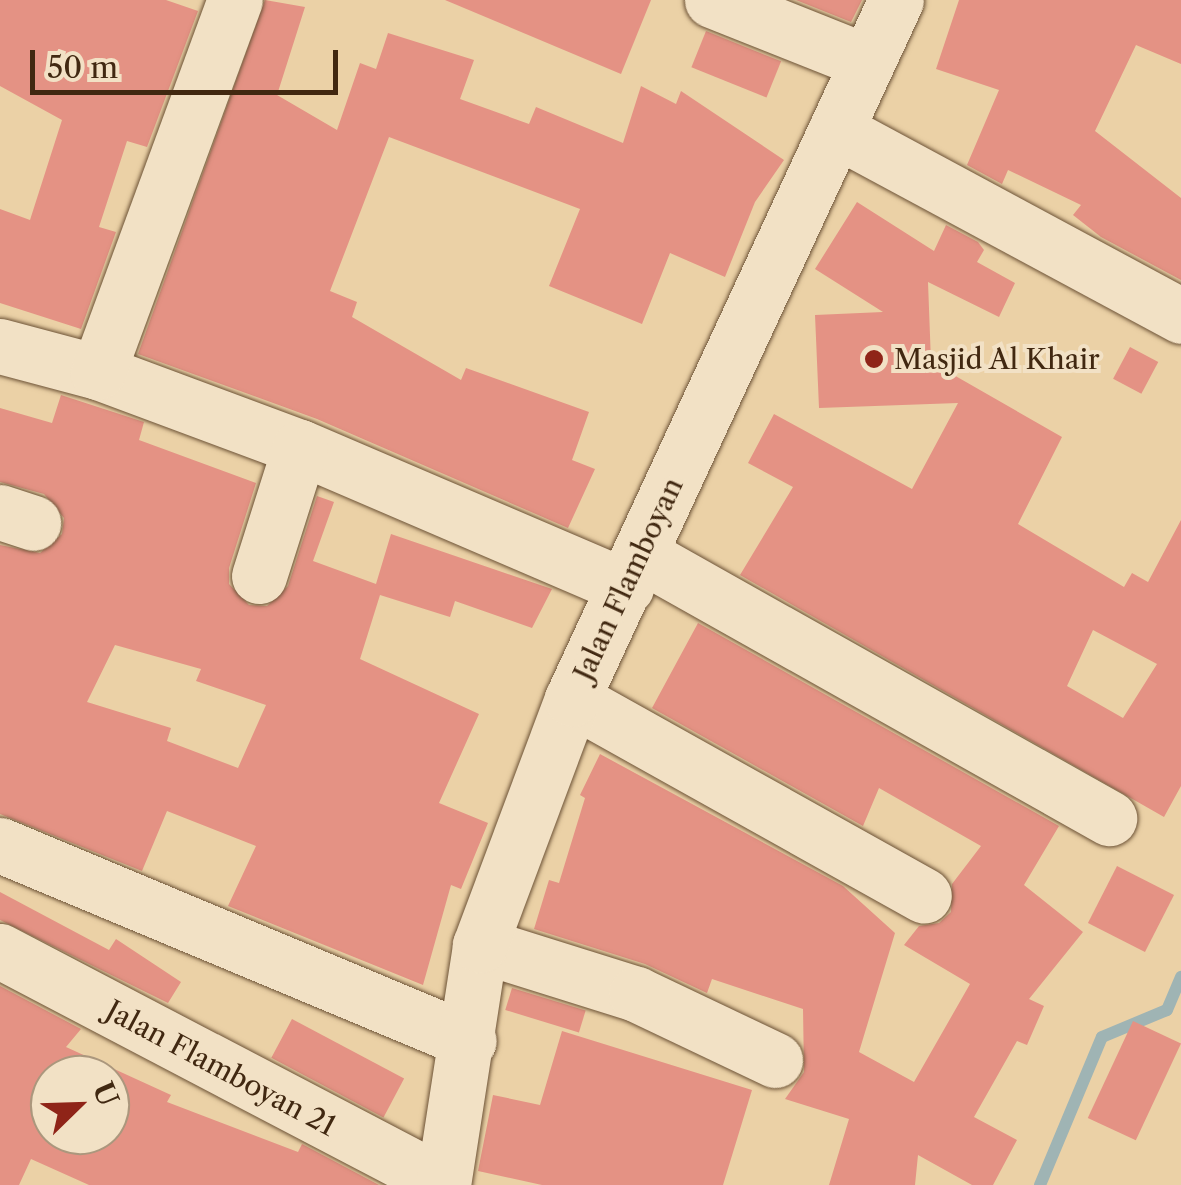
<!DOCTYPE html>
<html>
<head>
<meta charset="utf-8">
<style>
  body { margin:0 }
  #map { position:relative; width:1181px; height:1185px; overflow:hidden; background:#ebd1a6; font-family:"Libre Caslon Text",serif }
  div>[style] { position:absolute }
  .stream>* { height:12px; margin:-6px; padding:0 6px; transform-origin:6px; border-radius:6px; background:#9fb4b4 }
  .building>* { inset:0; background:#e49284; transform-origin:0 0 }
  .roads { filter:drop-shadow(0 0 2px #6c5236) drop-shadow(0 0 2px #6c5236) }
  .minor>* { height:55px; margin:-27.5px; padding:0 27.5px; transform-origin:27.5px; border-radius:27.5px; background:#f2e1c5 }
  .dots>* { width:28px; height:28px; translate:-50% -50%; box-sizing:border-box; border:5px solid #f2e1c5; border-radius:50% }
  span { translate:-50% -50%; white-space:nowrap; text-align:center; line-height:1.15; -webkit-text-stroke:8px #f2e1c5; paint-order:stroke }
  .poi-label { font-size:28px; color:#412811 }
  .left { translate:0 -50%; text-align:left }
  .street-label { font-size:28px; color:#412811 }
  .north { position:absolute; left:30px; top:1055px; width:100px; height:100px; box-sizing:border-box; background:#f2e1c5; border:2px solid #ab977d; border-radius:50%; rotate:67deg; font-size:28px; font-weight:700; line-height:40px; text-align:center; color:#412811 }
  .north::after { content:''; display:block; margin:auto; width:35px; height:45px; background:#8f2418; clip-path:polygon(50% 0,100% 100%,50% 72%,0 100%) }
  .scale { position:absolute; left:30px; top:50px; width:308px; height:45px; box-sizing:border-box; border:5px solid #412811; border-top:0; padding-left:12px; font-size:30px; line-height:35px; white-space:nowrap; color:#412811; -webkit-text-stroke:8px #f2e1c5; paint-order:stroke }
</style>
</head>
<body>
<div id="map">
  <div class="stream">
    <i style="left:1040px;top:1185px;width:160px;rotate:-67.3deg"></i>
    <i style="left:1102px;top:1037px;width:70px;rotate:-22.6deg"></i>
    <i style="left:1167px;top:1010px;width:36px;rotate:-67deg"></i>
  </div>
  <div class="building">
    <i style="clip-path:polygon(0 0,166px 0,198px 11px,147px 147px,127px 141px,99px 227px,116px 232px,81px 329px,0 303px,0 209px,30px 220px,62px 120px,0 86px)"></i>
    <i style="clip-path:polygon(265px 0,305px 7px,277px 95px,337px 130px,360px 63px,376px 69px,388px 33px,474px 60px,460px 99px,529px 124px,536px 107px,623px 143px,641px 86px,676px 104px,681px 91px,784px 160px,755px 202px,725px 277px,670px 253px,642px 324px,549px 286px,580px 209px,389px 137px,330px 291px,357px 302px,352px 317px,461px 380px,466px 368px,589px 412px,572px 460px,595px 469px,568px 528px,317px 419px,138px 354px)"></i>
    <i style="clip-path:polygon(445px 0,651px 0,621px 74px)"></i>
    <i style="clip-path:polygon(796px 0,862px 0,851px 22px)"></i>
    <i style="clip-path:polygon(959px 0,1181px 0,1181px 64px,1136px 45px,1095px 131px,1181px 198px,1181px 280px,1101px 237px,1073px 215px,1081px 205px,1008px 170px,1002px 184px,967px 165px,999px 90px,936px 69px)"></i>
    <i style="left:706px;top:31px;width:81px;height:39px;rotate:22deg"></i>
    <i style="clip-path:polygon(evenodd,857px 202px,934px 251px,946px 225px,978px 242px,984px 250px,977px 262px,1015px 283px,999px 317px,928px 282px,931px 362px,1062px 437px,1018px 524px,1124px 587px,1132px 573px,1148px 582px,1181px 520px,1181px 786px,1164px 817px,740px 575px,793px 487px,748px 463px,774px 414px,912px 489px,958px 403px,819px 408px,815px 315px,883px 312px,815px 269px,857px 202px,1093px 630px,1157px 664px,1123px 718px,1067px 686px,1093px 630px)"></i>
    <i style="left:1130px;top:347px;width:32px;height:36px;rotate:28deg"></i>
    <i style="clip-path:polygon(evenodd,61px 395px,144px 422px,139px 440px,256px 483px,229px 568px,229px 584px,249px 605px,267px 606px,288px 586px,317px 496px,334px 502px,313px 561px,376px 584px,391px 534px,552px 589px,532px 628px,455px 601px,450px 617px,380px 595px,360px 659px,479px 714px,439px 803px,488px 823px,461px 889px,451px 885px,423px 985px,228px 906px,256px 846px,167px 811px,142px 871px,0 814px,0 545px,40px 553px,62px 534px,64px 518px,44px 494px,0 482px,0 408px,52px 423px,61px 395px,115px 645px,201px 669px,196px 681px,266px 705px,238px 768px,167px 741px,171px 728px,87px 702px,115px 645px)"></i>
    <i style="clip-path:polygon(698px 623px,1059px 826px,1024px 885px,1083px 932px,1029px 999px,1044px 1006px,1027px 1045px,1017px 1041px,974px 1117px,1017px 1140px,993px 1185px,972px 1185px,918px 1155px,915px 1185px,829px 1185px,849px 1119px,785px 1099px,804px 1072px,803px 1009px,712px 979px,707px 993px,645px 964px,534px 929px,549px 880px,559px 883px,585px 798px,580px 795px,600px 754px,843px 886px,895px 933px,859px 1052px,914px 1082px,970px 984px,904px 945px,919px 926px,939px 923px,951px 912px,952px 884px,981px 846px,879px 788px,863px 826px,652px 708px)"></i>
    <i style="left:1117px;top:866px;width:64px;height:64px;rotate:27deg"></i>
    <i style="clip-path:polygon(0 892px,109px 950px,116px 939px,181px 982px,168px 1003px,0 920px)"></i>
    <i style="clip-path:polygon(evenodd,0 986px,81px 1029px,66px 1047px,171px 1095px,167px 1102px,298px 1152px,302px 1144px,379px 1185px,89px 1185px,31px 1159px,19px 1185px,0 1185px,0 986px,50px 1075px,110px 1075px,110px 1135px,50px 1135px,50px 1075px)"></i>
    <i style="left:512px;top:988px;width:77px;height:23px;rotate:17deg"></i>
    <i style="left:292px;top:1019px;width:127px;height:44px;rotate:28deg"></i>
    <i style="left:1133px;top:1021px;width:53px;height:107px;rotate:25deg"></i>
    <i style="clip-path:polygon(562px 1031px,752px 1090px,723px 1185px,542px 1185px,478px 1171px,493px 1095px,540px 1105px)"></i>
  </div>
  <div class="roads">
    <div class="minor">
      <i style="left:712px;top:0;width:165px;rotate:21.7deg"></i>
      <i style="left:836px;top:130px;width:392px;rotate:28.3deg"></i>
      <i style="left:0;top:346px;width:101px;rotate:14.9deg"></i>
      <i style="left:98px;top:372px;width:215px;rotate:20.4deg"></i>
      <i style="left:300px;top:447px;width:355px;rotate:23.2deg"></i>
      <i style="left:98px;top:372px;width:396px;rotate:-69.8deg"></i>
      <i style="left:0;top:512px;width:35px;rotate:18deg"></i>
      <i style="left:643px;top:556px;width:535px;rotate:29.35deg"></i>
      <i style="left:259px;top:576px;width:135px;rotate:-72.4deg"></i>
      <i style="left:572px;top:699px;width:403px;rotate:29.2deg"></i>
      <i style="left:0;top:845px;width:508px;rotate:22.68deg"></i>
      <i style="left:480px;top:945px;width:164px;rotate:17.4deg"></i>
      <i style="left:636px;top:994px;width:154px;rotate:25.4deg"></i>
      <i style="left:0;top:951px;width:500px;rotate:27.64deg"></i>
      <i style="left:443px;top:1185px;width:243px;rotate:-81.2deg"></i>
      <i style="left:480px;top:945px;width:263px;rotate:-69.5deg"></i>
      <i style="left:572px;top:699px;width:770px;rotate:-65.13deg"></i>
    </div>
  </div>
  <div class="dots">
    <i style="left:874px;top:359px;background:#8f2418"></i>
  </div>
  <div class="poi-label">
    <span class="left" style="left:894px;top:359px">Masjid Al Khair</span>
  </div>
  <div class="street-label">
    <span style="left:628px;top:579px;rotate:-65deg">Jalan Flamboyan</span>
    <span style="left:221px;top:1068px;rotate:28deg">Jalan Flamboyan 21</span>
  </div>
  <div class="north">U</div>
  <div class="scale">50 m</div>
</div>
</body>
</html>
